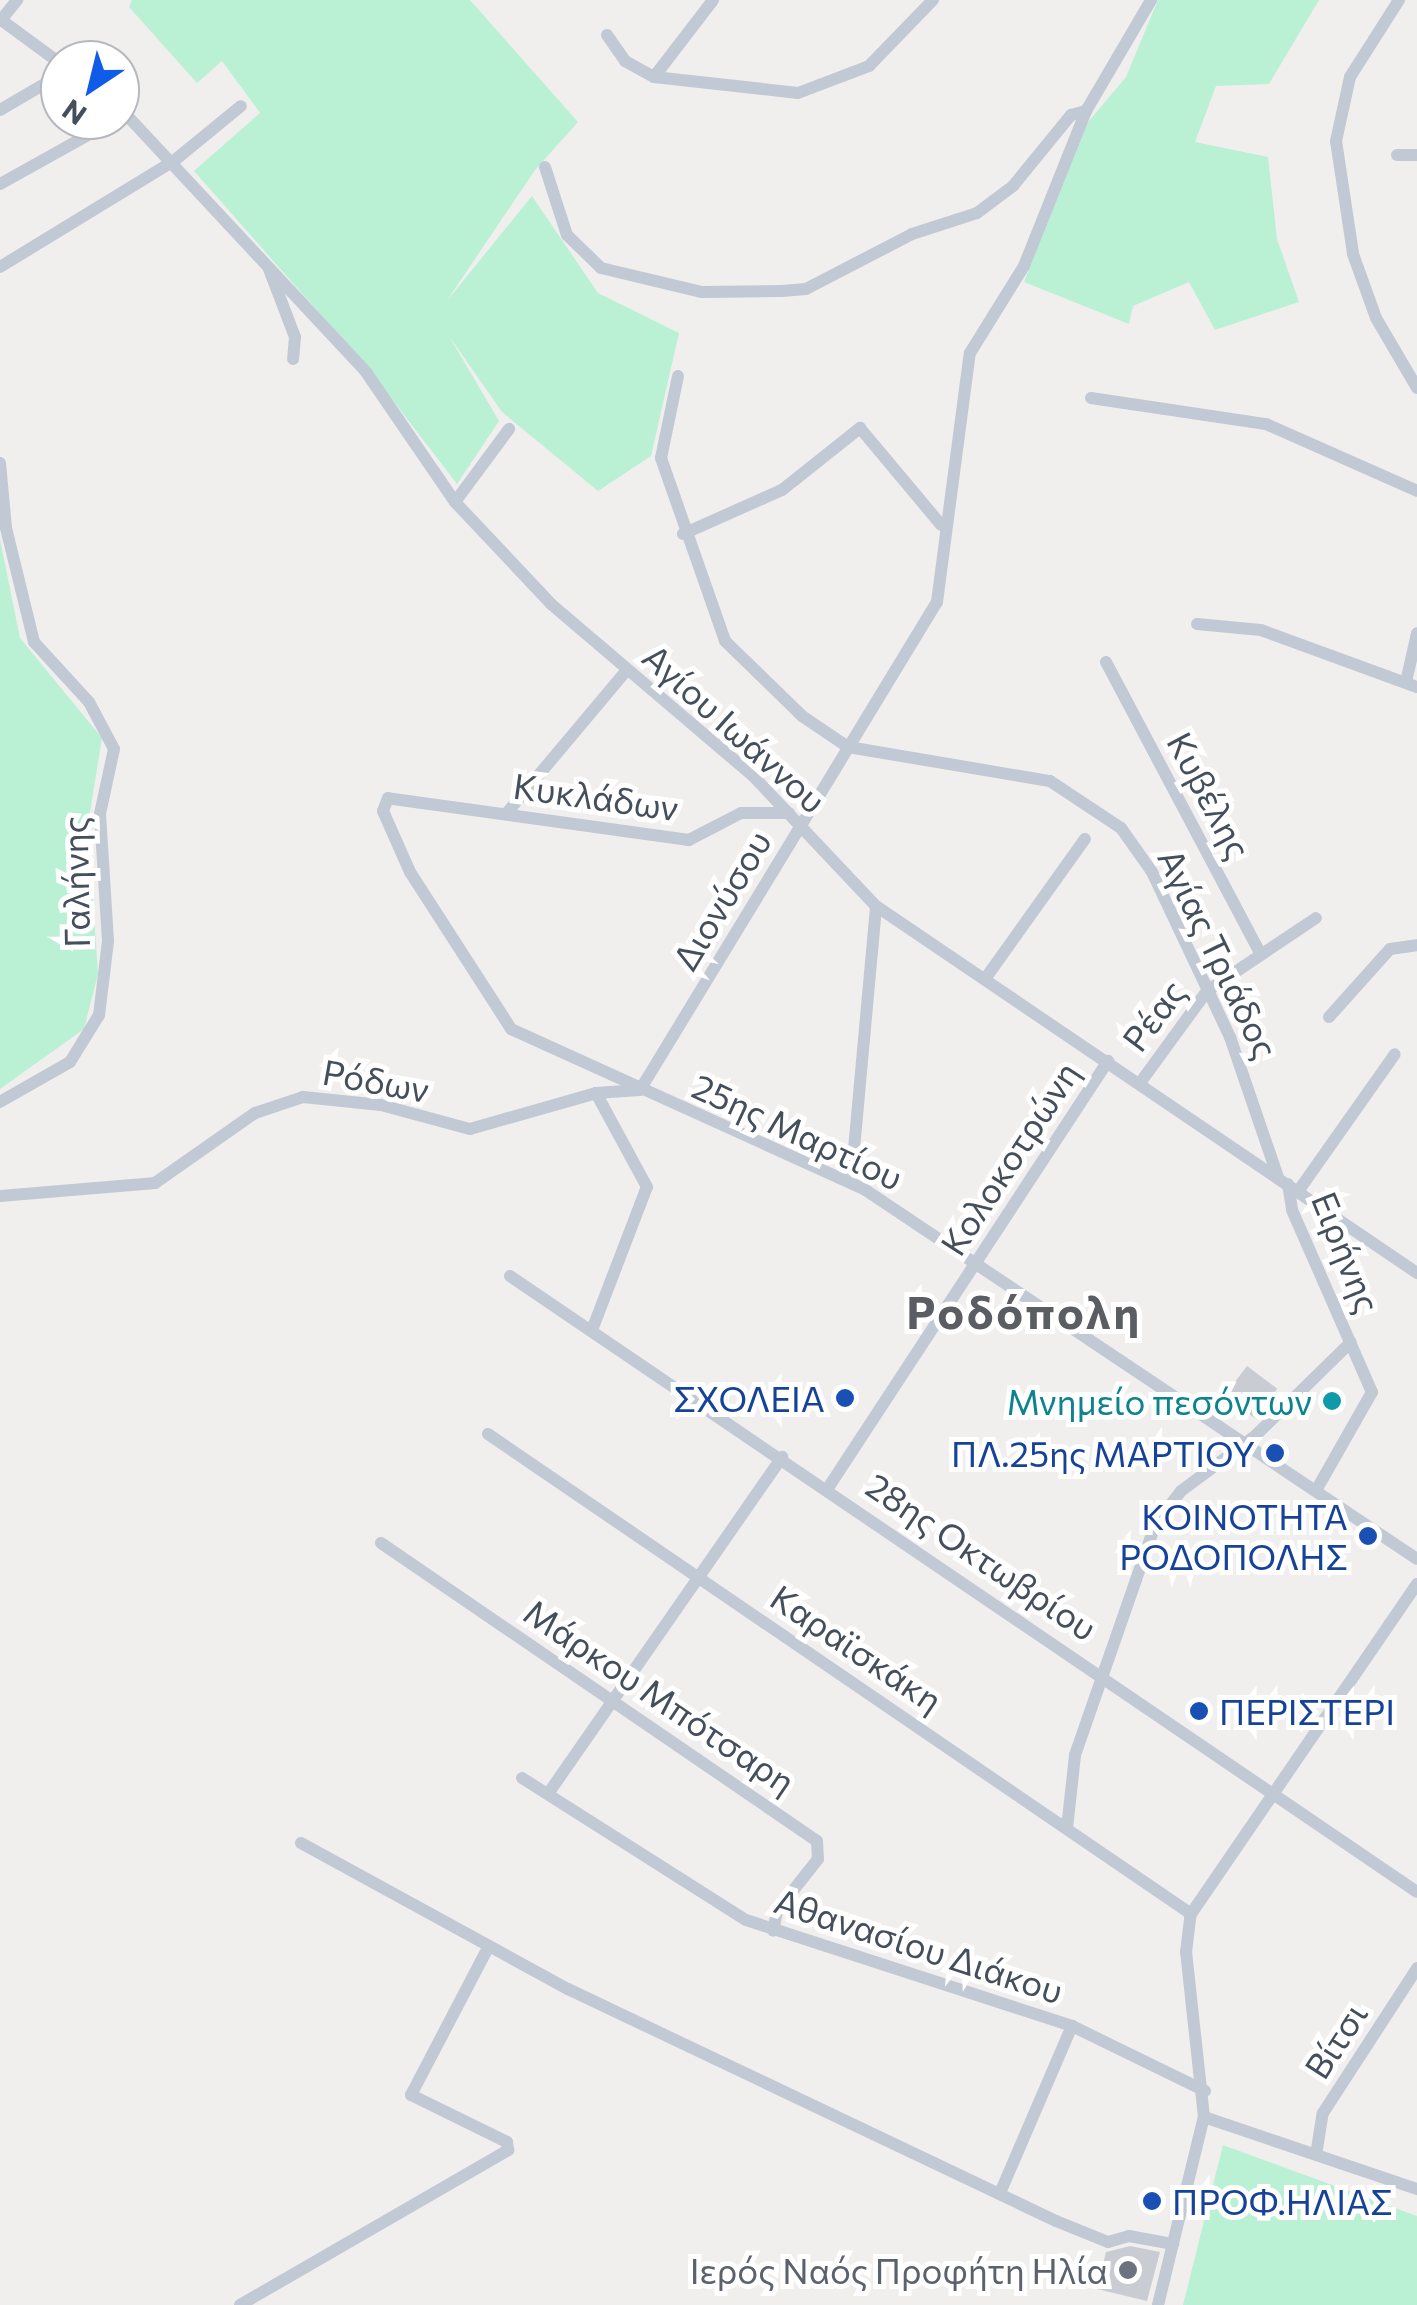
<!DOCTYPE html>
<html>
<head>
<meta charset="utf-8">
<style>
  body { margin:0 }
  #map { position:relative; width:1417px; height:2305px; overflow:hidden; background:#f1eeee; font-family:Commissioner,sans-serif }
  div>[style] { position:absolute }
  .green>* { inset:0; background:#baf1d4 }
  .building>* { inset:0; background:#caccd4; transform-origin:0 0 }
  .minor>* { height:12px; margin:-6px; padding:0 6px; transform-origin:6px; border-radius:6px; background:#c1c9d4 }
  .dots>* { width:28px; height:28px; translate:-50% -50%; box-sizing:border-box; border:5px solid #fff; border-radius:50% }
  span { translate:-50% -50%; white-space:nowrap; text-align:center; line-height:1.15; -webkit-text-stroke:10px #fff; paint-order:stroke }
  .street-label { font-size:35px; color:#454f5c }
  .transit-label { font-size:35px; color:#164399 }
  .right { translate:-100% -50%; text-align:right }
  .left { translate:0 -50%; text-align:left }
  .culture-label { font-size:35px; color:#0d838f }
  .worship-label { font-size:35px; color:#5b616d }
  .district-label { font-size:45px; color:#5a5e63; font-weight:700; letter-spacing:2.5px }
  .north { position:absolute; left:40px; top:40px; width:100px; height:100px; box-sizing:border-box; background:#fff; border:2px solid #b5b9be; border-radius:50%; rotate:215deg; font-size:28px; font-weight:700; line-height:40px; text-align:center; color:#454f5c }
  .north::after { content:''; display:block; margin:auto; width:35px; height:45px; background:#105ce9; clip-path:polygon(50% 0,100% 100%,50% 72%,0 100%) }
</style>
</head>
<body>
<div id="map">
  <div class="green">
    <i style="clip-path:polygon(132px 0,470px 0,578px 122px,535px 170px,446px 302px,532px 196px,598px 293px,679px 333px,651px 456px,598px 491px,502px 412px,449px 336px,499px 421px,457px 484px,372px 373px,194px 171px,260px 113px,222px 61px,197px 83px,129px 7px)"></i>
    <i style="clip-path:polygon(1158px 0,1319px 0,1269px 84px,1216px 86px,1195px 142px,1268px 157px,1277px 239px,1299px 302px,1215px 330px,1189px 282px,1133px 306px,1129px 324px,1024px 282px,1088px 122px,1126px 77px)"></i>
    <i style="clip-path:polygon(0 539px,20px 638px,102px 738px,88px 825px,98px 974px,84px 1029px,0 1089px)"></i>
    <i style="clip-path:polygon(1223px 2145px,1417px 2216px,1417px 2305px,1183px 2305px)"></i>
  </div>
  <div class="building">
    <i style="left:1247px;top:1366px;width:38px;height:37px;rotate:37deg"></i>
    <i style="clip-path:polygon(1130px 2246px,1160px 2252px,1147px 2301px,1097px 2289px,1106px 2252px)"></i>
  </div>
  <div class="minor">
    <i style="left:1399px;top:0;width:91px;rotate:122.5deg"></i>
    <i style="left:1350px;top:77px;width:66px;rotate:102.3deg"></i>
    <i style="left:1336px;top:141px;width:114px;rotate:81.4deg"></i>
    <i style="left:1353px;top:254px;width:68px;rotate:70.2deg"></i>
    <i style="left:1376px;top:318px;width:81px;rotate:59.6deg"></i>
    <i style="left:0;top:19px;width:74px;rotate:36.3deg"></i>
    <i style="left:1px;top:20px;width:26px;rotate:-51deg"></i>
    <i style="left:607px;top:35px;width:32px;rotate:55deg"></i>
    <i style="left:625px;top:61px;width:33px;rotate:29deg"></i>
    <i style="left:654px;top:77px;width:145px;rotate:6.3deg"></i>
    <i style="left:798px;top:93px;width:76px;rotate:-20.8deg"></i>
    <i style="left:869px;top:66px;width:92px;rotate:-45.9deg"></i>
    <i style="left:654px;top:77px;width:97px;rotate:-52.5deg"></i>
    <i style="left:120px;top:108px;width:361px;rotate:47deg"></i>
    <i style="left:366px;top:372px;width:158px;rotate:55.6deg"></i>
    <i style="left:455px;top:502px;width:140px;rotate:46.7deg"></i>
    <i style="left:551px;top:604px;width:265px;rotate:40.4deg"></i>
    <i style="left:753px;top:776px;width:179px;rotate:46.6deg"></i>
    <i style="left:876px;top:906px;width:654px;rotate:34.15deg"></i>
    <i style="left:0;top:110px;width:69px;rotate:-30.3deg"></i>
    <i style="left:1397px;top:155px;width:20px"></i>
    <i style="left:545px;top:167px;width:71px;rotate:72.1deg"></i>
    <i style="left:567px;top:235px;width:47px;rotate:44.1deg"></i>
    <i style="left:601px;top:268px;width:104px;rotate:13.4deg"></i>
    <i style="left:702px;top:292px;width:80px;rotate:-0.7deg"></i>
    <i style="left:782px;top:291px;width:24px;rotate:-5deg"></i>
    <i style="left:806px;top:289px;width:119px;rotate:-27.4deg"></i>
    <i style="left:912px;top:234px;width:68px;rotate:-17.9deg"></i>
    <i style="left:977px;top:213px;width:45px;rotate:-36.9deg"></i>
    <i style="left:1013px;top:186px;width:92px;rotate:-50.8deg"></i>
    <i style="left:1071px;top:115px;width:16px;rotate:-15deg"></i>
    <i style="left:0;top:184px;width:132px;rotate:-29.1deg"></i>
    <i style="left:0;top:267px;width:205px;rotate:-31.4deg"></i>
    <i style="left:175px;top:160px;width:85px;rotate:-39.3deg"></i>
    <i style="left:269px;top:269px;width:73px;rotate:69.1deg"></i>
    <i style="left:295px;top:337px;width:22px;rotate:95deg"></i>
    <i style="left:678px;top:376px;width:84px;rotate:101.7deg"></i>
    <i style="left:661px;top:458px;width:194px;rotate:70.7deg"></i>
    <i style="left:725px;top:641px;width:107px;rotate:44.2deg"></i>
    <i style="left:802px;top:716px;width:55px;rotate:34deg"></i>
    <i style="left:848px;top:747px;width:205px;rotate:9.6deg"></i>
    <i style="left:1050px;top:781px;width:85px;rotate:33.5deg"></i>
    <i style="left:1121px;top:828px;width:54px;rotate:54.8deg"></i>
    <i style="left:1152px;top:872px;width:183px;rotate:64.7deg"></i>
    <i style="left:1230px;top:1037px;width:148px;rotate:71.1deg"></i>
    <i style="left:1091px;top:398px;width:177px;rotate:8.5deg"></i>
    <i style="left:1266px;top:424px;width:165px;rotate:23.9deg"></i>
    <i style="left:0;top:463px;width:65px;rotate:84.7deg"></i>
    <i style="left:6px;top:528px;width:117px;rotate:76.2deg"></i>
    <i style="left:34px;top:642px;width:81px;rotate:47.5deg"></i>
    <i style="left:89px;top:702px;width:53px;rotate:62deg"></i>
    <i style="left:114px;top:749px;width:66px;rotate:102.2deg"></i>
    <i style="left:100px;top:814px;width:127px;rotate:86.4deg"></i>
    <i style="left:108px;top:941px;width:75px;rotate:96.9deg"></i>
    <i style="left:99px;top:1015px;width:55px;rotate:121.7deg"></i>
    <i style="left:70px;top:1062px;width:81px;rotate:150.3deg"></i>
    <i style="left:455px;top:502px;width:91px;rotate:-53.5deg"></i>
    <i style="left:683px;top:534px;width:108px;rotate:-24deg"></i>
    <i style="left:782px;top:490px;width:100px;rotate:-38.5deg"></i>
    <i style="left:860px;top:428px;width:126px;rotate:50.1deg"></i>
    <i style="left:1197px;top:624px;width:64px;rotate:5.4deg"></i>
    <i style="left:1261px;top:630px;width:166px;rotate:20.1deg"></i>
    <i style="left:1106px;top:662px;width:331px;rotate:62.1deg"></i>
    <i style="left:1406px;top:682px;width:50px;rotate:-77.3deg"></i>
    <i style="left:789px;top:813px;width:48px;rotate:180deg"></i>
    <i style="left:741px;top:813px;width:59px;rotate:152.6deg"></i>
    <i style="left:689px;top:840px;width:304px;rotate:-172.1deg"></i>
    <i style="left:388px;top:798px;width:14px;rotate:111deg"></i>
    <i style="left:383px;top:811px;width:67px;rotate:66.1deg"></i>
    <i style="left:410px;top:872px;width:187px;rotate:57.2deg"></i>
    <i style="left:511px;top:1029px;width:388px;rotate:24.4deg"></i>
    <i style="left:864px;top:1189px;width:665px;rotate:33.79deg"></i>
    <i style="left:506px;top:814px;width:188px;rotate:-50deg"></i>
    <i style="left:985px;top:979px;width:172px;rotate:-54.5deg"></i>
    <i style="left:1329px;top:1017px;width:91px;rotate:-48.1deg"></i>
    <i style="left:1390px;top:949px;width:27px;rotate:-8deg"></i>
    <i style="left:1140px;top:1083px;width:114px;rotate:-53.9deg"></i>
    <i style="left:1207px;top:991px;width:131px;rotate:-33.8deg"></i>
    <i style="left:851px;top:1182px;width:277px;rotate:-84.8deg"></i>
    <i style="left:1288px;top:1184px;width:26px;rotate:81deg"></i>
    <i style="left:1292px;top:1210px;width:199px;rotate:66.3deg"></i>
    <i style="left:1372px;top:1392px;width:112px;rotate:119.6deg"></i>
    <i style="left:1299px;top:1190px;width:166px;rotate:-54.8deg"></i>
    <i style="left:0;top:1196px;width:156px;rotate:-4.8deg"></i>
    <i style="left:155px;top:1183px;width:122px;rotate:-35deg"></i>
    <i style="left:255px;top:1113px;width:51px;rotate:-18.4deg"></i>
    <i style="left:303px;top:1097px;width:78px;rotate:5.9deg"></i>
    <i style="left:381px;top:1105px;width:92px;rotate:15.1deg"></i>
    <i style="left:470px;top:1129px;width:131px;rotate:-15.9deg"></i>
    <i style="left:596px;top:1093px;width:44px;rotate:-3.9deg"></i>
    <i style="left:640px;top:1090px;width:571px;rotate:-58.68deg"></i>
    <i style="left:937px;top:602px;width:251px;rotate:-82.5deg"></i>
    <i style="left:970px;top:353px;width:102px;rotate:-58.2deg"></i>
    <i style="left:1024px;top:266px;width:167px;rotate:-68.2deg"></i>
    <i style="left:1086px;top:111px;width:129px;rotate:-59.6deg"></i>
    <i style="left:510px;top:1276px;width:1096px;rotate:34.18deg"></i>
    <i style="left:592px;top:1330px;width:153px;rotate:-69deg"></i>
    <i style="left:647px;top:1187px;width:107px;rotate:-118.5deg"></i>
    <i style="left:488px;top:1434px;width:851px;rotate:34.32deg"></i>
    <i style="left:828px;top:1488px;width:511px;rotate:-56.75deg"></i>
    <i style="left:381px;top:1543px;width:528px;rotate:34.35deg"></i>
    <i style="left:817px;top:1841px;width:18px;rotate:87deg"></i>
    <i style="left:818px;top:1859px;width:66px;rotate:128.3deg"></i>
    <i style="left:777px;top:1911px;width:20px;rotate:101deg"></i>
    <i style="left:522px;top:1778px;width:265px;rotate:32.4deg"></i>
    <i style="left:746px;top:1920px;width:343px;rotate:18deg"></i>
    <i style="left:1072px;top:2026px;width:148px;rotate:26deg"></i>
    <i style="left:550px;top:1791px;width:407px;rotate:-55.2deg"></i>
    <i style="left:1067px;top:1828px;width:73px;rotate:-83.7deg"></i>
    <i style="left:1075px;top:1755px;width:244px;rotate:-70.8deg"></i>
    <i style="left:1155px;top:1525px;width:43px;rotate:-52.6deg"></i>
    <i style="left:1181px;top:1491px;width:92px;rotate:-36.6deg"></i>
    <i style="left:1255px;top:1436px;width:134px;rotate:-44.4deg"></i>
    <i style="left:301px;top:1843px;width:304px;rotate:28.7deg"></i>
    <i style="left:568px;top:1989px;width:540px;rotate:25.43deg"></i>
    <i style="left:1056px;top:2221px;width:56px;rotate:22deg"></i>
    <i style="left:1108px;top:2242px;width:22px;rotate:-16deg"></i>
    <i style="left:1129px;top:2236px;width:45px;rotate:10.3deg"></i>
    <i style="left:1204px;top:2117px;width:225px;rotate:18.7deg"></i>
    <i style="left:1317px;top:2149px;width:36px;rotate:-81deg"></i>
    <i style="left:1323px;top:2113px;width:173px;rotate:-57deg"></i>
    <i style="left:1000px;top:2193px;width:182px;rotate:-66.7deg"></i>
    <i style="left:240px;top:2305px;width:310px;rotate:-30deg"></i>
    <i style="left:508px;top:2150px;width:8px;rotate:-97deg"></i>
    <i style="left:507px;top:2142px;width:107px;rotate:-153.9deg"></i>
    <i style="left:411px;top:2095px;width:168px;rotate:-62.4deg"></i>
    <i style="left:1158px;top:2305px;width:194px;rotate:-76.3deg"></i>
    <i style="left:1204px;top:2117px;width:166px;rotate:-96.2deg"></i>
    <i style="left:1186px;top:1952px;width:38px;rotate:-83deg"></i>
    <i style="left:1191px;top:1914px;width:400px;rotate:-55.6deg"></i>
  </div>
  <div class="dots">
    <i style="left:845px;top:1398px;background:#1a4fb4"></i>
    <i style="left:1332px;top:1401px;background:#0f9aa8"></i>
    <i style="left:1275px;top:1453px;background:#1a4fb4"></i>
    <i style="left:1368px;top:1536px;background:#1a4fb4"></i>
    <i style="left:1199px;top:1711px;background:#1a4fb4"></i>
    <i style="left:1152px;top:2201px;background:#1a4fb4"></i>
    <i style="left:1128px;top:2270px;background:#6b7280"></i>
  </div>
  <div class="street-label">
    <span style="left:735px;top:728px;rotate:42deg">Αγίου Ιωάννου</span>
    <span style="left:1210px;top:795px;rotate:62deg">Κυβέλης</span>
    <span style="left:596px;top:796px;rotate:8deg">Κυκλάδων</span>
    <span style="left:75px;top:882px;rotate:-91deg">Γαλήνης</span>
    <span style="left:721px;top:900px;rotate:-59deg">Διονύσου</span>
    <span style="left:1219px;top:953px;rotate:64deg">Αγίας Τριάδος</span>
    <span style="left:1153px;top:1015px;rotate:-53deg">Ρέας</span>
    <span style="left:376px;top:1080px;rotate:10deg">Ρόδων</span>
    <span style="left:798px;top:1131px;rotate:25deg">25ης Μαρτίου</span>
    <span style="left:1009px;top:1158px;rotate:-57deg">Κολοκοτρώνη</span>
    <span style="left:1347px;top:1252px;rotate:68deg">Ειρήνης</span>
    <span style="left:982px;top:1556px;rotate:34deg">28ης Οκτωβρίου</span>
    <span style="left:857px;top:1648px;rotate:34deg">Καραϊσκάκη</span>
    <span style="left:660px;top:1696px;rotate:34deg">Μάρκου Μπότσαρη</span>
    <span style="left:919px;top:1945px;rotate:18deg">Αθανασίου Διάκου</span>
    <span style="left:1335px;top:2040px;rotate:-57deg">Βίτσι</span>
  </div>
  <div class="transit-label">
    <span class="right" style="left:825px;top:1398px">ΣΧΟΛΕΙΑ</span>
    <span class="right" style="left:1255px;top:1453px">ΠΛ.25ης ΜΑΡΤΙΟΥ</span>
    <span class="right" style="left:1348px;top:1536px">ΚΟΙΝΟΤΗΤΑ<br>ΡΟΔΟΠΟΛΗΣ</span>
    <span class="left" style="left:1219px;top:1711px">ΠΕΡΙΣΤΕΡΙ</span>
    <span class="left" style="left:1172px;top:2201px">ΠΡΟΦ.ΗΛΙΑΣ</span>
  </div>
  <div class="culture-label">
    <span class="right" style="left:1312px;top:1401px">Μνημείο πεσόντων</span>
  </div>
  <div class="worship-label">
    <span class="right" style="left:1108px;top:2270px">Ιερός Ναός Προφήτη Ηλία</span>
  </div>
  <div class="district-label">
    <span style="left:1024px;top:1311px">Ροδόπολη</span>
  </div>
  <div class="north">N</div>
</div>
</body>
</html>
